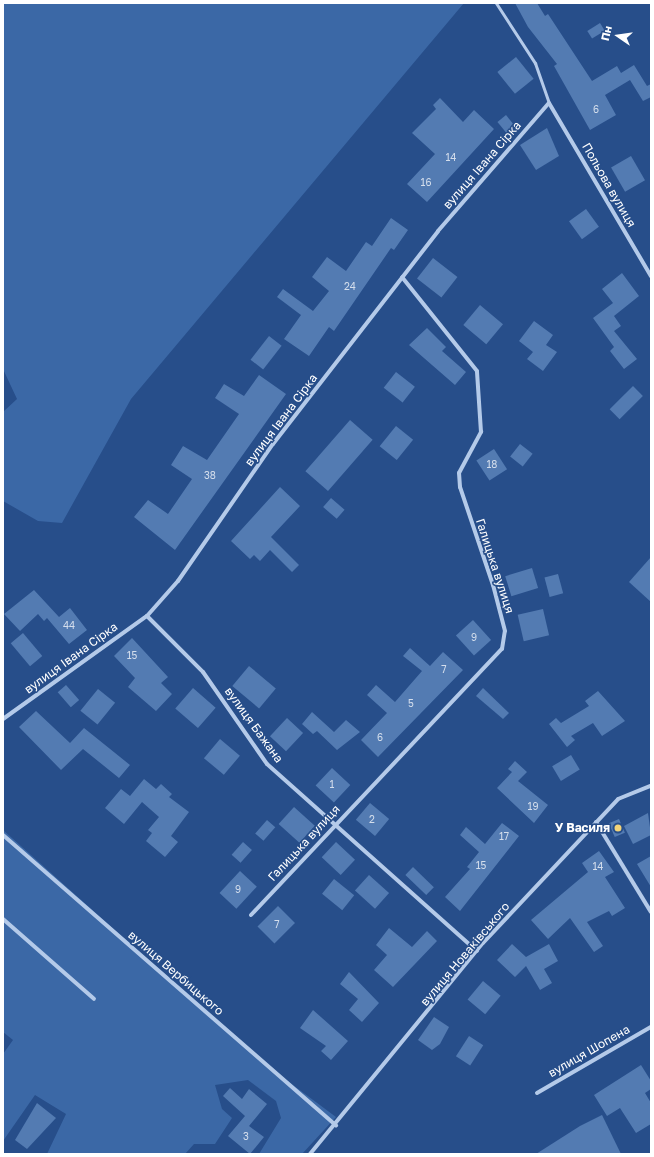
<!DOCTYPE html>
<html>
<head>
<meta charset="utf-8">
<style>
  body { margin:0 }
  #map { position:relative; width:654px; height:1157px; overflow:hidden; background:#274e8a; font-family:"Golos Text",sans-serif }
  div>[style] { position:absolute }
  .green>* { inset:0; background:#3b68a6 }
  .building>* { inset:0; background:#537bb2; transform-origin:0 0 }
  .service>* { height:3px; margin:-1.5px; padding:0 1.5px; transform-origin:1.5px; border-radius:1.5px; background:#b4cae9 }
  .minor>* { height:4px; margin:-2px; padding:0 2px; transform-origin:2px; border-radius:2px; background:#b4cae9 }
  .dots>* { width:11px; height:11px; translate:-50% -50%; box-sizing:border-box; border:2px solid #274e8a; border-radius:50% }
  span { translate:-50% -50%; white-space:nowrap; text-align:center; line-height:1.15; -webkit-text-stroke:3px #274e8a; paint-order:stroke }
  .number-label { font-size:10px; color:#d4deec }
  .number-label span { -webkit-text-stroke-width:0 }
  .street-label { font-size:12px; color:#fff }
  .poi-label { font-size:12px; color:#fff; font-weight:700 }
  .right { translate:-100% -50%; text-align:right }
  .frame { position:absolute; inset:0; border:4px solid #fff; pointer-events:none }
  .north { position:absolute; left:598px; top:16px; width:40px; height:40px; -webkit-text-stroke:3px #274e8a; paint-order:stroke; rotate:283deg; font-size:11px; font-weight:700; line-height:16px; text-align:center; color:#fff }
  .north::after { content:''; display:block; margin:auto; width:14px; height:18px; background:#fff; clip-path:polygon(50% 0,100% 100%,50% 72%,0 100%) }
</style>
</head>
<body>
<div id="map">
  <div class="green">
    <i style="clip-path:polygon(3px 3px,464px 3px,131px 399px,62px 523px,38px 521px,3px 501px,3px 412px,17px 399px,3px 369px)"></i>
    <i style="clip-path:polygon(3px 830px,262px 1062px,336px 1117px,302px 1154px,259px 1154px,281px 1118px,276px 1101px,248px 1080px,215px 1085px,222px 1109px,232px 1118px,215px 1144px,194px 1144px,185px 1154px,47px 1154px,66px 1114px,35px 1095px,3px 1141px,3px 1054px,13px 1040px,3px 1032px)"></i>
  </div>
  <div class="building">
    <i style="clip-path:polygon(515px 3px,537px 3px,545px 16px,548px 14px,592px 81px,617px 66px,621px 73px,634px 65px,647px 86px,651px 84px,651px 97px,643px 101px,630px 80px,605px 95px,616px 115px,590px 130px,554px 66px,557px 64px,528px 27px)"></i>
    <i style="left:600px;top:23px;width:9px;height:15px;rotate:58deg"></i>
    <i style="left:516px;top:57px;width:28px;height:24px;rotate:51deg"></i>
    <i style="clip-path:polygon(440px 98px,463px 122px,474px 110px,494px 129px,427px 202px,407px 184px,435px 154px,412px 133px,436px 109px,433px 105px)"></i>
    <i style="left:506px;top:115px;width:14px;height:11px;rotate:51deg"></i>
    <i style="clip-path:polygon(547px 128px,559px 156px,536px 170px,520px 145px)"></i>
    <i style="left:631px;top:156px;width:28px;height:23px;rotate:60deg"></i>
    <i style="left:586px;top:209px;width:22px;height:21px;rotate:54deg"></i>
    <i style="clip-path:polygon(391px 218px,408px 230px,394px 250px,391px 248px,334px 331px,329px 327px,309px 356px,284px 339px,301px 315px,277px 297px,283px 289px,313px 311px,329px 291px,312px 277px,327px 257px,346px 271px,366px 242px,372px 246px)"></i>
    <i style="left:433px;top:258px;width:31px;height:26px;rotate:38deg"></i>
    <i style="clip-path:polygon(622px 273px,639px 296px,614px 316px,621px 326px,614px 331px,637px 359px,624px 369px,610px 351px,614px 347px,593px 318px,613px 303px,602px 289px)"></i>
    <i style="left:480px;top:305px;width:30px;height:26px;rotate:40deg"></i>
    <i style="clip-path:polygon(534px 321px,553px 335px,546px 345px,557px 352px,543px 371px,527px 359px,533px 352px,519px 341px)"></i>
    <i style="clip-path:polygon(427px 328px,446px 347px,442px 351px,466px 372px,455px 385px,409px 345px)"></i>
    <i style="left:269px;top:336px;width:16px;height:30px;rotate:38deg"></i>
    <i style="left:396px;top:372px;width:24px;height:20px;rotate:38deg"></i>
    <i style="clip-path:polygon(259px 375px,286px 394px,175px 550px,134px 517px,148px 500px,168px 514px,192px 479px,171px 465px,183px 446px,207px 460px,239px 414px,215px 398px,224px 384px,244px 396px)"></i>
    <i style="left:633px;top:386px;width:14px;height:33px;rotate:45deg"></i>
    <i style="left:350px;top:420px;width:30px;height:68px;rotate:41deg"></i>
    <i style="left:396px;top:426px;width:22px;height:26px;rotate:39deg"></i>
    <i style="left:520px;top:444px;width:16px;height:16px;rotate:38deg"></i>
    <i style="left:494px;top:449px;width:24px;height:21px;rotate:57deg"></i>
    <i style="clip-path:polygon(280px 487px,300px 506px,271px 537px,299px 565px,292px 572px,270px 550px,260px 561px,254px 555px,250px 559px,231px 541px)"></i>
    <i style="left:331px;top:498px;width:18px;height:12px;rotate:41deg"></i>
    <i style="clip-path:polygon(651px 557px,651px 602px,629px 582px)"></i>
    <i style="left:532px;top:568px;width:21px;height:28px;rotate:73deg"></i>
    <i style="left:558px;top:574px;width:20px;height:14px;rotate:75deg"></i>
    <i style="clip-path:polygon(34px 590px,59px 617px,70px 608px,87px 630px,69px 644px,47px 618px,44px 621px,38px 614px,20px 631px,4px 614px)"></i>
    <i style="left:543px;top:609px;width:27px;height:26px;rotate:77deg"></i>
    <i style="left:473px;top:620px;width:27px;height:23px;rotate:48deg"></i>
    <i style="left:23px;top:633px;width:30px;height:16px;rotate:50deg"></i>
    <i style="clip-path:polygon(132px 638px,168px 677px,161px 683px,172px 694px,156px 711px,128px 687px,135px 678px,114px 656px)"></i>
    <i style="clip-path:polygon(410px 648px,430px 666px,443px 652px,463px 670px,378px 757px,361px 740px,387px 713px,367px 695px,376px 685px,395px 702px,422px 671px,403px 656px)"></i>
    <i style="left:249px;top:666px;width:35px;height:26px;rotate:40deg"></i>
    <i style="left:66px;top:685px;width:20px;height:11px;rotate:49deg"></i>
    <i style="left:193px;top:688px;width:30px;height:27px;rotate:41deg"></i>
    <i style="clip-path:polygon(483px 688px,509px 713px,503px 719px,476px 696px)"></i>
    <i style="left:98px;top:689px;width:22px;height:28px;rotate:39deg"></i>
    <i style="clip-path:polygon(598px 691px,625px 721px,602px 736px,593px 723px,571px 736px,575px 740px,567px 747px,549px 724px,556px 718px,561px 723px,589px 706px,585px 701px)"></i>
    <i style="clip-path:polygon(36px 711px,70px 743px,84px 728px,130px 765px,119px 778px,83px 749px,61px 770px,19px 727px)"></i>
    <i style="clip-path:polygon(312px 712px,334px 732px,346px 720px,360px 732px,337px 750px,317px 731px,313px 734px,302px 724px)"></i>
    <i style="left:287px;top:718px;width:22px;height:25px;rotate:43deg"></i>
    <i style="left:220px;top:739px;width:26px;height:25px;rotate:40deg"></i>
    <i style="left:571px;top:755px;width:17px;height:22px;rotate:59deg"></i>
    <i style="clip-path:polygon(515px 761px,527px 772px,518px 781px,548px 805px,534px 823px,497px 788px,512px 772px,508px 769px)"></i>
    <i style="left:332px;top:768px;width:25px;height:24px;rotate:43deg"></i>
    <i style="clip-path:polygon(144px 779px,156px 789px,161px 784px,172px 794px,169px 797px,189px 812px,171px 836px,178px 842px,165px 857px,146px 841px,152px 833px,148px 830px,159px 817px,142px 802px,124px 824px,105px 808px,121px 789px,130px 796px)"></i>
    <i style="left:370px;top:803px;width:25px;height:22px;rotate:40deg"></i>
    <i style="left:294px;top:807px;width:28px;height:23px;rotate:42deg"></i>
    <i style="clip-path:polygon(648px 813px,651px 835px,633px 844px,624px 826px)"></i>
    <i style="left:619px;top:819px;width:15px;height:11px;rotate:67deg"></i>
    <i style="left:267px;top:820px;width:11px;height:18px;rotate:41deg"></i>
    <i style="clip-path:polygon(502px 823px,519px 836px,460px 911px,445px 897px,470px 869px,467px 867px,479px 852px,460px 835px,466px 827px,485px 844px)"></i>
    <i style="left:243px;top:842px;width:12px;height:17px;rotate:42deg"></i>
    <i style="left:336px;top:842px;width:26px;height:21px;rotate:43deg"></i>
    <i style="clip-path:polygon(599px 851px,614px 872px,605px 877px,625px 908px,612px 916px,609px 911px,587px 922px,603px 946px,594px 952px,570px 918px,548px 939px,531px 920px,588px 872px,582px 863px)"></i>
    <i style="clip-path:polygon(651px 856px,651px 887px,637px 864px)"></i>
    <i style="left:413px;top:867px;width:29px;height:11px;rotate:44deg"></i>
    <i style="left:240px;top:871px;width:23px;height:30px;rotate:43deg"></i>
    <i style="left:369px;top:875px;width:27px;height:21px;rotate:42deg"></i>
    <i style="left:334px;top:879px;width:26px;height:19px;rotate:39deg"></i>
    <i style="left:278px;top:906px;width:24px;height:29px;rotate:45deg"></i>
    <i style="clip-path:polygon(389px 928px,412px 947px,427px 931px,437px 941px,393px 987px,374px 970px,387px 955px,376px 945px)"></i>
    <i style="clip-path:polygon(512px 944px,526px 957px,549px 944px,558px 961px,544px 969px,552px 983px,540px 990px,526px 966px,515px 977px,497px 960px)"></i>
    <i style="clip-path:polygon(349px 972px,379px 1003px,362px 1022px,349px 1010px,358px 999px,340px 984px)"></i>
    <i style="left:483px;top:981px;width:23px;height:24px;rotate:40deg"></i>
    <i style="clip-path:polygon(313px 1010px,348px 1041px,331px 1060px,321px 1051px,326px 1046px,300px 1028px)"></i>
    <i style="clip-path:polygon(434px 1017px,449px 1027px,440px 1044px,432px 1050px,418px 1040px)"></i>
    <i style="left:469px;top:1036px;width:17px;height:24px;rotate:33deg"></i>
    <i style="clip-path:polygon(641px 1065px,651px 1081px,651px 1089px,645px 1093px,651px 1103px,651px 1124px,636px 1133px,620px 1108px,607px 1116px,594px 1095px)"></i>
    <i style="clip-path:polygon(230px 1088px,242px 1099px,249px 1089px,267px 1104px,249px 1126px,264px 1137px,250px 1154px,228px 1136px,245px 1116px,223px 1096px)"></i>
    <i style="clip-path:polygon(37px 1103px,56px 1118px,27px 1149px,15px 1140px)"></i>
    <i style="clip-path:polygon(602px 1115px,621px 1154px,536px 1154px,580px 1126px)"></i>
  </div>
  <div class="service">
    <i style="left:496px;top:3px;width:72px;rotate:57deg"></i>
    <i style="left:535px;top:63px;width:42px;rotate:70.7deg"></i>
  </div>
  <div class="minor">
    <i style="left:147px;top:616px;width:79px;rotate:45deg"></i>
    <i style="left:203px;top:672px;width:112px;rotate:55.2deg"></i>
    <i style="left:267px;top:764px;width:281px;rotate:41.7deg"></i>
    <i style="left:3px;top:719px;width:177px;rotate:-35.6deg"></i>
    <i style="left:147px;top:616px;width:47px;rotate:-48.5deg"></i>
    <i style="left:178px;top:581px;width:167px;rotate:-55.3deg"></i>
    <i style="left:273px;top:444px;width:269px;rotate:-52.2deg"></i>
    <i style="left:438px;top:231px;width:169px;rotate:-49.1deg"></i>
    <i style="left:549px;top:103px;width:201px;rotate:59.5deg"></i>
    <i style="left:596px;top:822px;width:105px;rotate:58.6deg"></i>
    <i style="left:3px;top:835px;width:442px;rotate:41.1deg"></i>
    <i style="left:251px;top:915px;width:366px;rotate:-46.7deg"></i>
    <i style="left:502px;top:649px;width:18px;rotate:-81deg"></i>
    <i style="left:505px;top:631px;width:48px;rotate:-104.6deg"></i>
    <i style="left:493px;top:585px;width:103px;rotate:-108.6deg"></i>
    <i style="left:460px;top:487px;width:14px;rotate:-94deg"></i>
    <i style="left:459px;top:473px;width:47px;rotate:-61.8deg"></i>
    <i style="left:481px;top:432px;width:61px;rotate:-93.8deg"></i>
    <i style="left:477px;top:371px;width:120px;rotate:-128.6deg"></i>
    <i style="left:3px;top:919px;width:121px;rotate:41.3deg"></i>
    <i style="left:537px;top:1093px;width:132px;rotate:-30.1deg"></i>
    <i style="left:310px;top:1154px;width:273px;rotate:-50.7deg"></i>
    <i style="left:483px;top:943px;width:197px;rotate:-46.8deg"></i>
    <i style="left:618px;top:799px;width:35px;rotate:-22deg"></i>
  </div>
  <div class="dots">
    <i style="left:618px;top:828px;background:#f2d379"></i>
  </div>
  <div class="number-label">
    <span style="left:596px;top:110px">6</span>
    <span style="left:451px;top:158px">14</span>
    <span style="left:426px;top:183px">16</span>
    <span style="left:350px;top:287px">24</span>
    <span style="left:492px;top:465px">18</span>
    <span style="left:210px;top:476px">38</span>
    <span style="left:69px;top:626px">44</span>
    <span style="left:474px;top:638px">9</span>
    <span style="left:132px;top:656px">15</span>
    <span style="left:444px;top:670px">7</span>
    <span style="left:411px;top:704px">5</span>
    <span style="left:380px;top:738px">6</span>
    <span style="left:332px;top:785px">1</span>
    <span style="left:533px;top:807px">19</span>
    <span style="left:372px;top:820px">2</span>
    <span style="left:504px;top:837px">17</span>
    <span style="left:481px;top:866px">15</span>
    <span style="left:598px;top:867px">14</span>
    <span style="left:238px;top:890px">9</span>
    <span style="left:277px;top:925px">7</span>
    <span style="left:246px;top:1137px">3</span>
  </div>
  <div class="street-label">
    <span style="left:482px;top:165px;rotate:-49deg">вулиця Івана Сірка</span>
    <span style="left:609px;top:185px;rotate:60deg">Польова вулиця</span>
    <span style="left:281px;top:420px;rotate:-53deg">вулиця Івана Сірка</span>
    <span style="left:495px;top:566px;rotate:72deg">Галицька вулиця</span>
    <span style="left:71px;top:658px;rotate:-36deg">вулиця Івана Сірка</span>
    <span style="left:254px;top:725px;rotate:54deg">вулиця Бажана</span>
    <span style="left:304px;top:843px;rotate:-47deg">Галицька вулиця</span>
    <span style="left:465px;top:954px;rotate:-50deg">вулиця Новаківського</span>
    <span style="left:176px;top:973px;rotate:41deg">вулиця Вербицького</span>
    <span style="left:589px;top:1051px;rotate:-30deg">вулиця Шопена</span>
  </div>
  <div class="poi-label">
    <span class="right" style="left:610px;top:828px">У Василя</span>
  </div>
  <div class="frame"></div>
  <div class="north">Пн</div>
</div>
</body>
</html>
